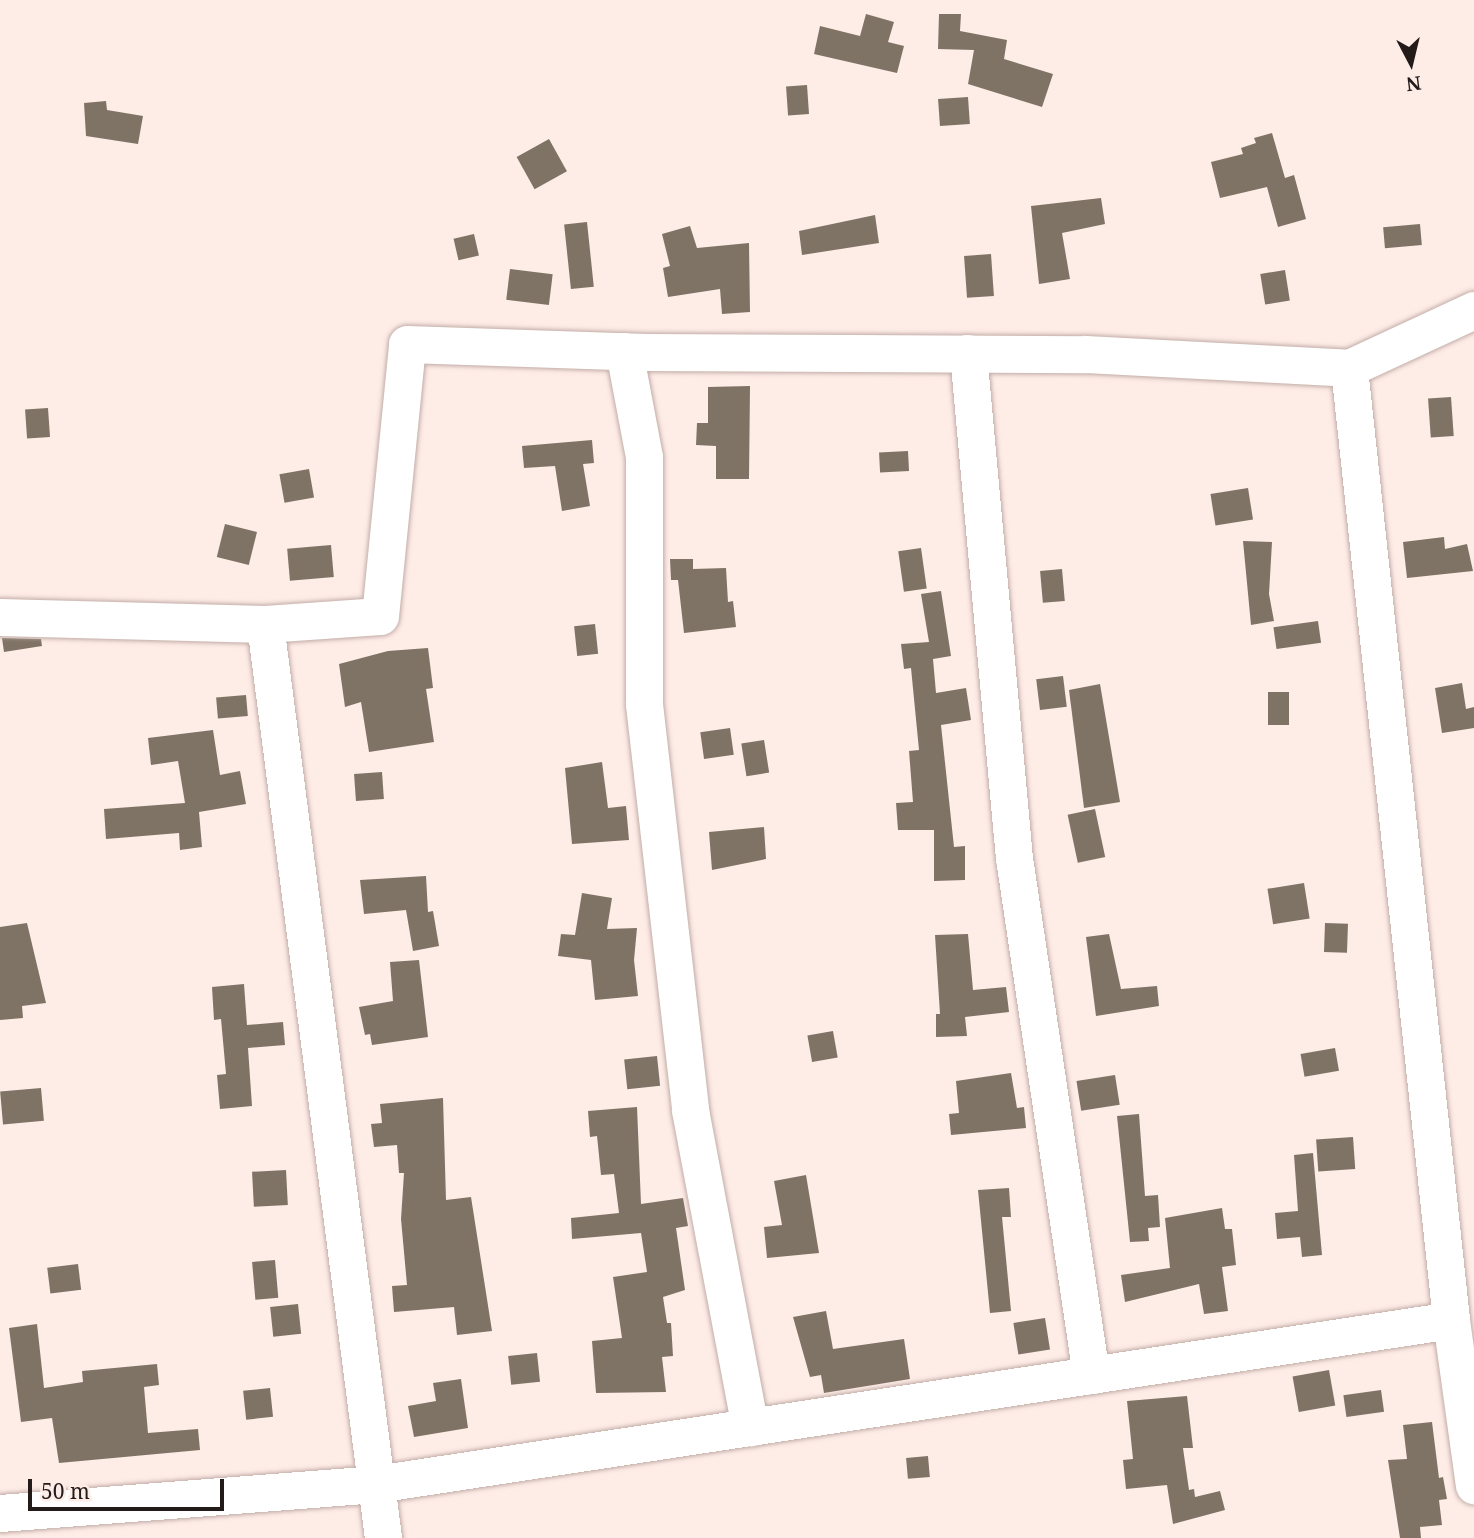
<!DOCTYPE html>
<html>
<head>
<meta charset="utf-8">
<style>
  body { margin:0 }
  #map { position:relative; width:1474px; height:1538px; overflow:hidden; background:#feece7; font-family:"Noto Serif",serif }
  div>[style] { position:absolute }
  .building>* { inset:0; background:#7f7365; transform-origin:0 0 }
  .roads { filter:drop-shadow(0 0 2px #c2ada7) drop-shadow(0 0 2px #c2ada7) }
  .minor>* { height:37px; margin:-18.5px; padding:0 18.5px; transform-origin:18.5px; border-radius:18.5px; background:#fff }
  span { translate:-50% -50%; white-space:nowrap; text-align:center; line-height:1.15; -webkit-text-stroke:7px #feece7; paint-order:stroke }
  .north { position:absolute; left:1376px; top:28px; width:70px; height:70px; -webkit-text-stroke:5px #feece7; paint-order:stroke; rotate:173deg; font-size:19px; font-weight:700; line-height:28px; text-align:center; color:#231b19 }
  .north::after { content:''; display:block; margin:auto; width:24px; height:32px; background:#231b19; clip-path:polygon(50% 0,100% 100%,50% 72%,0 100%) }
  .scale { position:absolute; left:28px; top:1479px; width:196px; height:32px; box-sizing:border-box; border:4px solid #231b19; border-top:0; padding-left:9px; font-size:21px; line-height:24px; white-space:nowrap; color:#231b19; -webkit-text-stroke:5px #feece7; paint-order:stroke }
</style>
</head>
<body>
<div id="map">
  <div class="building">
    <i style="clip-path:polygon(866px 14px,894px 22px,888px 42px,904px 46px,897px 73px,814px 54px,820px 26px,860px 36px)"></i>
    <i style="clip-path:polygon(939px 14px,961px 14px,960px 31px,1007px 40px,1004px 59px,1053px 74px,1042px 107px,968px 84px,974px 50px,938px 49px)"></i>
    <i style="left:807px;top:85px;width:29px;height:21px;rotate:86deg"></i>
    <i style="left:968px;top:97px;width:27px;height:30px;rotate:86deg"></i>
    <i style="clip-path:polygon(106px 101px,107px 110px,143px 116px,138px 144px,86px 136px,84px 103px)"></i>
    <i style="clip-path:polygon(1272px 133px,1285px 178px,1294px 175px,1306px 219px,1278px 227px,1267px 187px,1220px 198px,1211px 162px,1243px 154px,1241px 148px,1256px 143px,1254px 138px)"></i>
    <i style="left:549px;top:139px;width:37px;height:37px;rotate:61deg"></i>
    <i style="clip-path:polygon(1101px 198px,1105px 224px,1062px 233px,1070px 279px,1039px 284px,1031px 206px)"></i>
    <i style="clip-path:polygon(875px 215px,879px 243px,802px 255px,799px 231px)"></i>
    <i style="left:587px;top:222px;width:65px;height:23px;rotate:84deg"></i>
    <i style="left:1420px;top:224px;width:21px;height:37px;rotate:85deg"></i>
    <i style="clip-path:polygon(690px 226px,697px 248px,749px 243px,750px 312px,722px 314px,720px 289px,668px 297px,663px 268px,670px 266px,662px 234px)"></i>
    <i style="left:474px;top:234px;width:22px;height:21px;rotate:77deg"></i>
    <i style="left:991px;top:254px;width:42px;height:27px;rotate:86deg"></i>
    <i style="left:510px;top:269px;width:43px;height:31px;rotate:7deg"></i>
    <i style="left:1285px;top:270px;width:31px;height:25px;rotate:81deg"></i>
    <i style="clip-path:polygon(750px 386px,749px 479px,716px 479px,716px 446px,696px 445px,697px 423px,708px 423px,708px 387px)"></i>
    <i style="left:1451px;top:397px;width:39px;height:23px;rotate:86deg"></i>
    <i style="left:48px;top:408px;width:29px;height:23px;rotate:86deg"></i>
    <i style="clip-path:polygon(592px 440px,594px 463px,583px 464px,590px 506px,562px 511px,555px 466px,524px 468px,522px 446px)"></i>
    <i style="left:908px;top:451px;width:20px;height:29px;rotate:87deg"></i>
    <i style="left:309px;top:469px;width:29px;height:30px;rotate:80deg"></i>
    <i style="left:1248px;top:488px;width:32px;height:38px;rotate:81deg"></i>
    <i style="left:225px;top:524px;width:33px;height:34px;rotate:14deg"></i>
    <i style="clip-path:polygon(1444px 537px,1445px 549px,1467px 544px,1473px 571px,1407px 578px,1403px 542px)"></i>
    <i style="clip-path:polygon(1243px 541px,1272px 542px,1269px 594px,1274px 621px,1251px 625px)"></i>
    <i style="left:331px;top:545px;width:32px;height:44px;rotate:85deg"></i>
    <i style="left:921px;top:548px;width:41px;height:23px;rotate:82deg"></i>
    <i style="clip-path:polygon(670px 559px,693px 559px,693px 569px,726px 568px,728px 602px,733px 601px,736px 627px,684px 633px,678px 580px,671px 580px)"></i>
    <i style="left:1062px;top:569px;width:32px;height:22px;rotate:85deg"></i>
    <i style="clip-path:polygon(941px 591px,951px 656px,933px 659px,936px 693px,966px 688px,971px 720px,941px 725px,954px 847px,965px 846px,965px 880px,934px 881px,934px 830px,898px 830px,896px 803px,913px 802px,909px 751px,919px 750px,911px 668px,904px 669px,901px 644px,929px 642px,921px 594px)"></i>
    <i style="left:1318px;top:621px;width:22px;height:45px;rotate:82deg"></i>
    <i style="left:595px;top:624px;width:30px;height:21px;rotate:84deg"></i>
    <i style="clip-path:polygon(2px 638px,41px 639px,42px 646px,4px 652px)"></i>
    <i style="clip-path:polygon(428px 648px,433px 688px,426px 689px,434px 742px,369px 752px,361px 702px,345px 707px,339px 664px,388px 651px)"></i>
    <i style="left:1063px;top:676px;width:31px;height:27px;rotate:83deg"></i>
    <i style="clip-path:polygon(1462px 683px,1466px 709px,1474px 707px,1474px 728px,1442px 733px,1435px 688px)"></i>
    <i style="clip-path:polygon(1100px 684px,1120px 802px,1084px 808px,1069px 690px)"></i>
    <i style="left:1268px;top:692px;width:21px;height:33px"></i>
    <i style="left:246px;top:695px;width:21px;height:30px;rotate:85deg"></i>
    <i style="left:730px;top:728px;width:27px;height:30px;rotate:82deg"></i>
    <i style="clip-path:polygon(213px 730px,220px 775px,240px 771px,246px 804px,199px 812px,202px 847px,180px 850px,179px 833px,106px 839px,104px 809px,185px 803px,178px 761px,151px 765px,148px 738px)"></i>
    <i style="left:764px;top:740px;width:33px;height:23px;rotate:81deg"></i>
    <i style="clip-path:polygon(602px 762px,608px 808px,626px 806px,629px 840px,572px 844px,565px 768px)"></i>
    <i style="left:382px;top:772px;width:27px;height:28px;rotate:86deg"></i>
    <i style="left:1095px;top:809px;width:49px;height:28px;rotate:78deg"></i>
    <i style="clip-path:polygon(764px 827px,766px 859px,712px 870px,709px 832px)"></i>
    <i style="clip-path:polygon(426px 876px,428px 912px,433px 911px,439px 946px,413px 951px,406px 910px,364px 914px,360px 880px)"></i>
    <i style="left:1304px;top:883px;width:36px;height:37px;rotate:81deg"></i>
    <i style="clip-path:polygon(582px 893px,612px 898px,607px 929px,637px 928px,634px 960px,638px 996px,595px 1000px,591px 960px,558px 956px,561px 934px,575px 935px)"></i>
    <i style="clip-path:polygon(27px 923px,46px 1003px,22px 1006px,23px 1018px,0 1020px,0 927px)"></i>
    <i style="left:1325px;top:923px;width:23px;height:29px;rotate:2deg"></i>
    <i style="clip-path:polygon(968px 934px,973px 990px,1006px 987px,1009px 1012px,965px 1017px,967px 1036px,936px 1037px,936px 1014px,940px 1014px,935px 935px)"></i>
    <i style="clip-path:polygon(1109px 934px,1121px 989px,1157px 986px,1159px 1006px,1096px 1016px,1086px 937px)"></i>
    <i style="clip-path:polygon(419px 960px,428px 1037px,372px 1045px,370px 1034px,365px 1035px,359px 1007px,393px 1001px,390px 962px)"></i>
    <i style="clip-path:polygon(244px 984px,247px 1025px,283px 1022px,285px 1045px,248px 1048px,252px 1106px,220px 1109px,217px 1075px,226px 1074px,221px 1019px,214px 1020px,212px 987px)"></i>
    <i style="left:833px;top:1031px;width:27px;height:26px;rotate:80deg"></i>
    <i style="left:1335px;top:1048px;width:23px;height:35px;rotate:80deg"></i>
    <i style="left:657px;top:1056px;width:30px;height:33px;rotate:84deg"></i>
    <i style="clip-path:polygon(1011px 1073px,1017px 1108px,1024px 1107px,1026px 1128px,951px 1135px,949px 1114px,959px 1113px,956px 1081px)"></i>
    <i style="left:1115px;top:1075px;width:30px;height:39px;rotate:81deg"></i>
    <i style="left:41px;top:1088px;width:33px;height:41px;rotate:85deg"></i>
    <i style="clip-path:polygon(443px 1098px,446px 1200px,471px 1197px,492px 1331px,457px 1335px,454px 1307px,394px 1312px,392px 1286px,407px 1285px,401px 1219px,404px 1173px,399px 1173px,397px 1145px,374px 1147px,371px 1124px,382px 1123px,380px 1104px)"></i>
    <i style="clip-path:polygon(637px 1107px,641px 1204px,683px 1198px,688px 1226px,676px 1228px,685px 1290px,663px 1297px,667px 1323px,671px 1323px,673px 1356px,662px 1357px,666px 1392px,596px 1393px,592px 1341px,622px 1338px,613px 1277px,647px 1272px,641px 1233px,572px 1239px,571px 1218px,619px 1213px,614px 1174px,601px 1175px,597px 1136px,590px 1137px,588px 1111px)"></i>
    <i style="clip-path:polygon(1139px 1114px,1145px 1196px,1158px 1195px,1160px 1227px,1148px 1228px,1149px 1241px,1130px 1242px,1117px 1116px)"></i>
    <i style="left:1353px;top:1137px;width:32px;height:37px;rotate:86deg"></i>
    <i style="clip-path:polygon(1313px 1153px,1322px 1255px,1302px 1257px,1300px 1237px,1277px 1239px,1275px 1213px,1298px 1211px,1294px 1155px)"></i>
    <i style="left:286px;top:1170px;width:35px;height:34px;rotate:87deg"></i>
    <i style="clip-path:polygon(806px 1175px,819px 1253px,767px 1258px,764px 1227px,782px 1225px,774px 1181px)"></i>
    <i style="clip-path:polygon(1009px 1188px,1011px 1217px,1002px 1217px,1011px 1311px,990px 1313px,978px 1190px)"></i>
    <i style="clip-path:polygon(1222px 1208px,1225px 1229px,1232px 1229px,1236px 1265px,1222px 1267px,1228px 1311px,1204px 1314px,1199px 1284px,1125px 1302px,1121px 1275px,1170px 1268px,1165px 1218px)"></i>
    <i style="left:275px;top:1260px;width:38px;height:23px;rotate:85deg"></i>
    <i style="left:78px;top:1264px;width:26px;height:31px;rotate:83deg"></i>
    <i style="left:298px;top:1304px;width:30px;height:28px;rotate:84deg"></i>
    <i style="clip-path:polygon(826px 1311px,833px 1349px,904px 1339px,910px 1379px,824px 1393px,821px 1375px,810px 1377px,793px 1317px)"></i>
    <i style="left:1045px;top:1318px;width:32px;height:32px;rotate:81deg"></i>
    <i style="clip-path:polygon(37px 1324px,44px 1388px,83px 1382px,82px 1371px,157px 1364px,159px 1385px,144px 1387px,148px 1433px,198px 1429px,200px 1450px,59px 1463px,52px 1418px,21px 1422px,9px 1328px)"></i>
    <i style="left:537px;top:1353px;width:29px;height:29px;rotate:84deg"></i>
    <i style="left:1329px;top:1370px;width:36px;height:37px;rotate:80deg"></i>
    <i style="clip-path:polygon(461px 1379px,468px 1428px,414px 1437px,408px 1406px,436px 1401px,433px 1383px)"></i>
    <i style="left:270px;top:1388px;width:29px;height:27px;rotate:84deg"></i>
    <i style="left:1381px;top:1390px;width:22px;height:38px;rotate:82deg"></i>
    <i style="clip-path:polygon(1187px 1396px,1193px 1448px,1183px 1448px,1189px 1490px,1194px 1489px,1195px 1497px,1220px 1491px,1225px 1510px,1173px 1524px,1167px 1485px,1126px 1489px,1123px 1460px,1133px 1459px,1127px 1401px)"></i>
    <i style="clip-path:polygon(1432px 1422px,1439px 1478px,1443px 1477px,1447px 1499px,1439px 1500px,1442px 1525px,1420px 1527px,1421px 1538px,1400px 1538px,1388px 1460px,1407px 1459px,1403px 1425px)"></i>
    <i style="left:928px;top:1456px;width:21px;height:22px;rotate:85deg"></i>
  </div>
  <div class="roads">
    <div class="minor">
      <i style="left:624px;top:351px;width:108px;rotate:79.3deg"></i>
      <i style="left:644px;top:457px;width:247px;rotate:90deg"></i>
      <i style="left:644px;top:704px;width:409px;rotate:83.5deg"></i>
      <i style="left:690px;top:1110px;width:323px;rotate:79.3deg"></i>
      <i style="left:968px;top:353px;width:507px;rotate:84.8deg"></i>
      <i style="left:1014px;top:858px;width:523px;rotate:81.53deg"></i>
      <i style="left:1349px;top:368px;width:957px;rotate:83.88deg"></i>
      <i style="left:1451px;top:1320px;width:167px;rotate:82.1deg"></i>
      <i style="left:0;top:617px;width:265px;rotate:1.5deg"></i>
      <i style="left:265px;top:624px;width:115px;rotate:-4deg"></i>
      <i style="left:380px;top:616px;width:273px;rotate:-84.3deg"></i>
      <i style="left:407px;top:344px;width:239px;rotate:1.9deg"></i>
      <i style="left:646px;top:352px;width:439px;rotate:0.3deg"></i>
      <i style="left:1085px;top:354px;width:264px;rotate:3deg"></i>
      <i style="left:1349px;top:368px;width:138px;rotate:-24.9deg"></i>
      <i style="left:265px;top:624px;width:922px;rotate:82.64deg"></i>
      <i style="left:0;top:1513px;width:377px;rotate:-4.4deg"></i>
      <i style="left:376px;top:1484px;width:1087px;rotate:-8.67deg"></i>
    </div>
  </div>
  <div class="north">N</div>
  <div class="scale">50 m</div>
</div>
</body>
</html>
